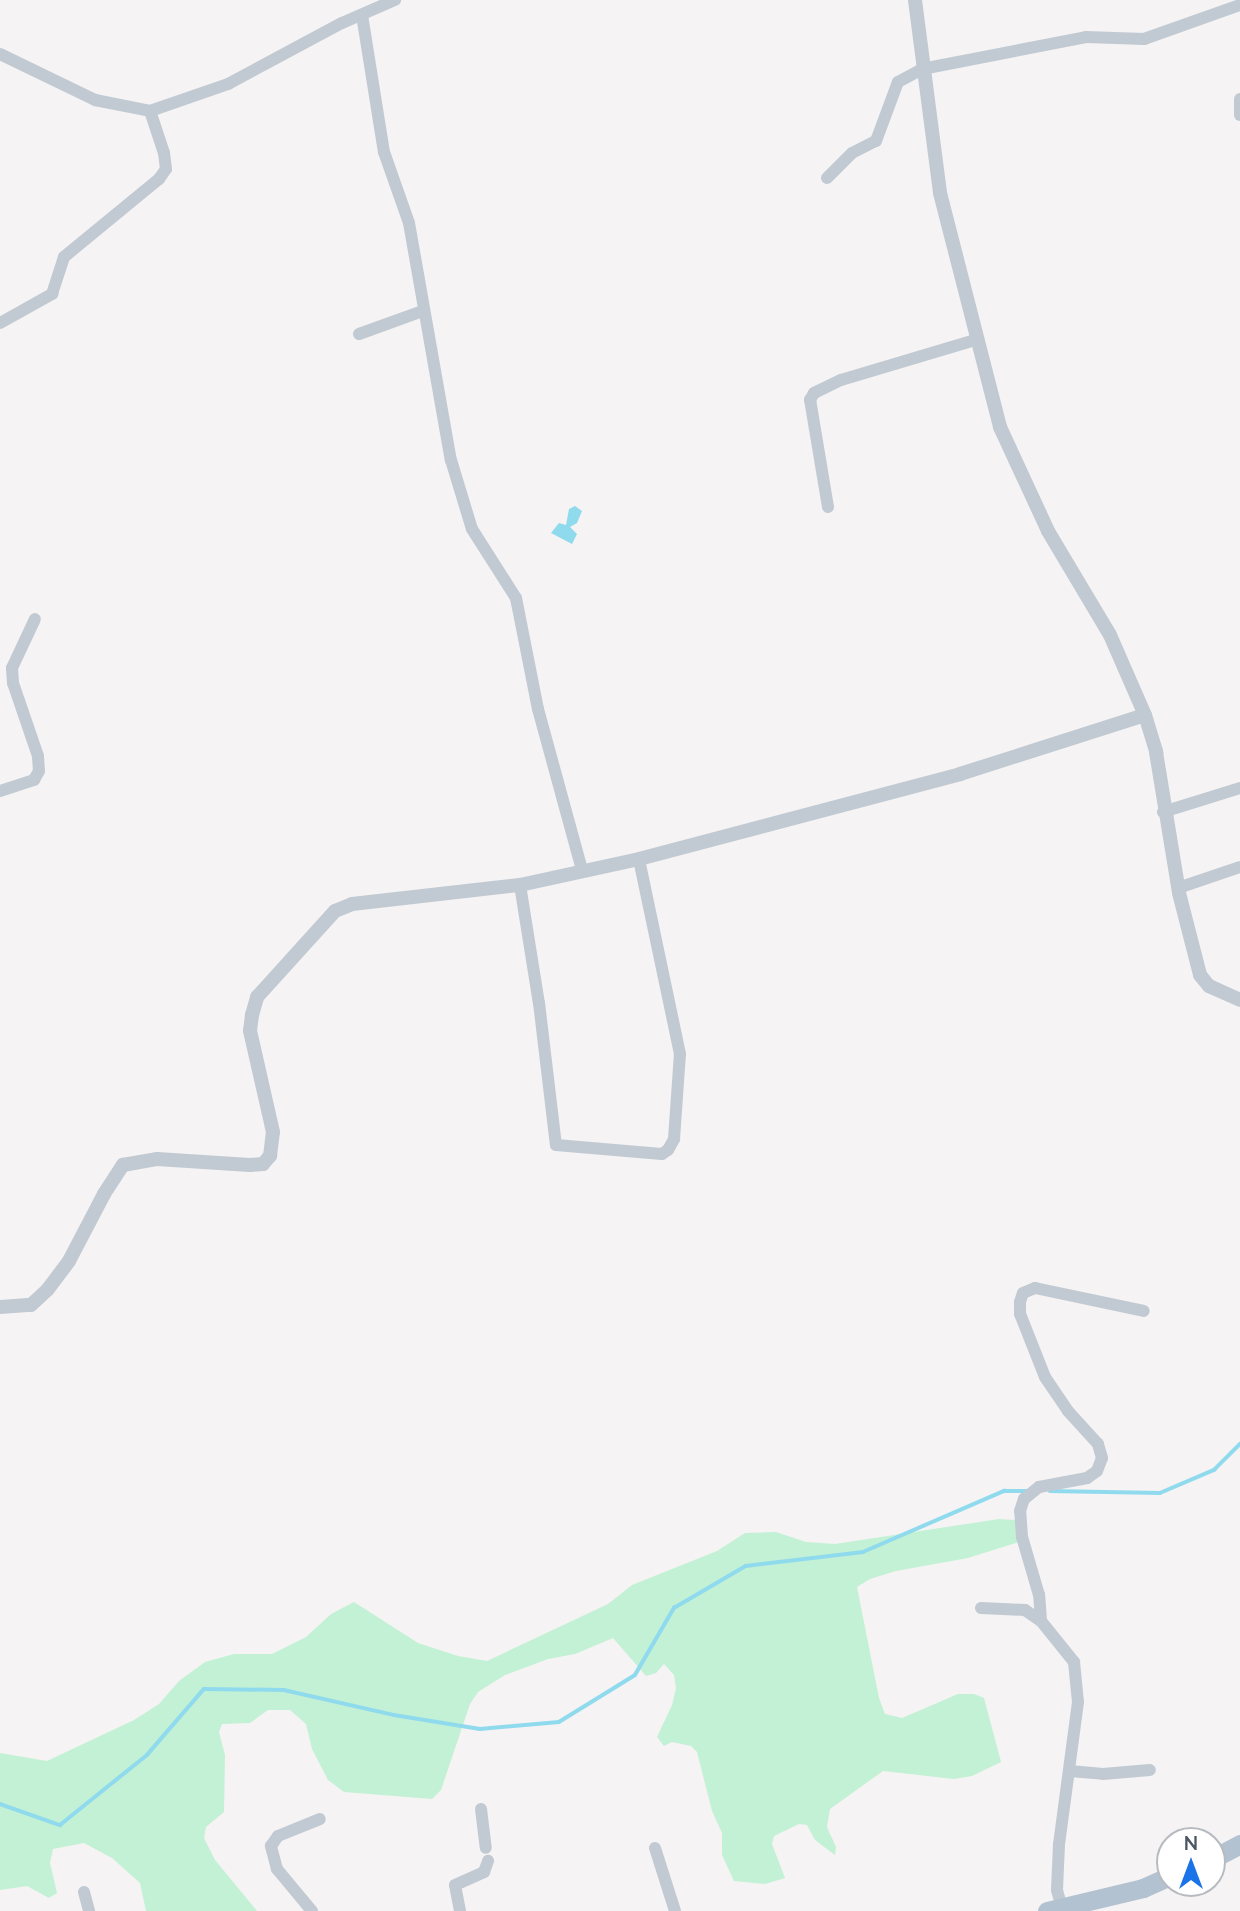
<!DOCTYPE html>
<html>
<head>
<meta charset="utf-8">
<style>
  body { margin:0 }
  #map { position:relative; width:1240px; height:1911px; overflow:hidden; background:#f5f3f3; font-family:Mulish,sans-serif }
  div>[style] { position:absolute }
  .green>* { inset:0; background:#c3f1d5 }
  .water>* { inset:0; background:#90daee }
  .stream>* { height:3.5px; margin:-1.75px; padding:0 1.75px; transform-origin:1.75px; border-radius:1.75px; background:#90daee }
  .minor>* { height:12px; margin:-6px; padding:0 6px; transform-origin:6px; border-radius:6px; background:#c1cad2 }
  .tertiary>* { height:14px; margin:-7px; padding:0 7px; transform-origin:7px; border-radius:7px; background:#c1cad2 }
  .primary>* { height:19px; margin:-9.5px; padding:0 9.5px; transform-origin:9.5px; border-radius:9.5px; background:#b3c2d1 }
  span { translate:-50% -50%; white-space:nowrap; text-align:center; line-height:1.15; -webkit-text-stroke:5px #fff; paint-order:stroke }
  .north { position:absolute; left:1156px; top:1827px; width:70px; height:70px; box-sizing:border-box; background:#fff; border:2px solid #b7bbc0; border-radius:50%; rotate:0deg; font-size:19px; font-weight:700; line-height:28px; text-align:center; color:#4a5661 }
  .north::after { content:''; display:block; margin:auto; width:24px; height:32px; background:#1a73e8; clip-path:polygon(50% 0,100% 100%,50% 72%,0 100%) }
</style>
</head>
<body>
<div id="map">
  <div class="green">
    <i style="clip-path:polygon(999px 1519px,1015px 1520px,1019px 1542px,968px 1558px,896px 1571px,870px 1579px,857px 1587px,879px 1698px,885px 1714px,902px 1718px,958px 1694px,974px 1694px,984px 1698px,1001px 1762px,972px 1776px,954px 1779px,883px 1771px,830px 1809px,827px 1827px,836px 1847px,835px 1855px,815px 1840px,807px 1825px,799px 1824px,774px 1836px,772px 1844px,785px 1878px,765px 1884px,734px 1881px,722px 1855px,722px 1833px,712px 1811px,697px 1752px,691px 1746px,672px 1742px,664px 1746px,657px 1737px,672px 1705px,676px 1688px,674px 1675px,664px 1664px,656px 1673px,646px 1676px,613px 1638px,575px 1654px,548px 1659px,505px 1675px,478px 1692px,470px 1704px,441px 1790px,432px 1799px,344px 1792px,328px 1780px,312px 1749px,306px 1724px,290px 1710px,268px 1710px,250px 1723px,222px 1724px,219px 1732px,225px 1755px,224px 1812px,206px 1827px,204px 1838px,215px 1860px,257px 1911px,146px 1911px,140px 1883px,112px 1858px,84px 1843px,53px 1849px,50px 1863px,57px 1893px,49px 1898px,27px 1886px,0 1890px,0 1753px,47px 1761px,134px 1720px,159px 1704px,179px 1681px,205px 1662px,234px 1654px,272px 1654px,306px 1637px,331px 1614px,354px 1602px,418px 1643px,458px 1656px,487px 1661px,608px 1604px,632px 1585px,717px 1551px,745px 1533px,776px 1532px,806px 1542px,835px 1544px)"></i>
  </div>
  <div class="water">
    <i style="clip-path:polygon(575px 506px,582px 511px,577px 523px,570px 527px,577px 534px,572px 544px,551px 533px,559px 523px,566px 525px,569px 509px)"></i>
  </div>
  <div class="stream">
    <i style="left:1050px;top:1491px;width:110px;rotate:1deg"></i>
    <i style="left:1160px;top:1493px;width:59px;rotate:-23.1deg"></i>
    <i style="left:1214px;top:1470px;width:37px;rotate:-45deg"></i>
    <i style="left:0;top:1804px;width:64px;rotate:19.3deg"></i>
    <i style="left:60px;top:1825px;width:112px;rotate:-38.8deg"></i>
    <i style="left:147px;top:1755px;width:87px;rotate:-49.2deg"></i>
    <i style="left:204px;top:1689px;width:80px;rotate:0.7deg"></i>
    <i style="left:284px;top:1690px;width:113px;rotate:12.8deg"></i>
    <i style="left:394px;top:1715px;width:87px;rotate:9.2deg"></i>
    <i style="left:480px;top:1729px;width:79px;rotate:-5.1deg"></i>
    <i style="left:559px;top:1722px;width:89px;rotate:-31.7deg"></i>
    <i style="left:635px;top:1675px;width:78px;rotate:-59.8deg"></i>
    <i style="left:674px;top:1608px;width:83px;rotate:-30.3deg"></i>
    <i style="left:746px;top:1566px;width:118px;rotate:-6.8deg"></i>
    <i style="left:863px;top:1552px;width:154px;rotate:-23.4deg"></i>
    <i style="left:1004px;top:1491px;width:24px"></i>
  </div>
  <div class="minor">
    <i style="left:362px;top:15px;width:139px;rotate:80.9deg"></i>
    <i style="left:384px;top:152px;width:75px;rotate:70.6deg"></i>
    <i style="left:409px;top:223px;width:241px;rotate:80deg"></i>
    <i style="left:451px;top:460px;width:72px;rotate:73.1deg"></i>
    <i style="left:472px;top:529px;width:82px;rotate:57.5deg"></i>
    <i style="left:516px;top:598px;width:113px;rotate:78.8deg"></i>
    <i style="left:538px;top:709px;width:167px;rotate:74.7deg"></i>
    <i style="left:0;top:54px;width:106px;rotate:25.8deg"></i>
    <i style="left:95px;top:100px;width:56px;rotate:11.3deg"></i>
    <i style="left:150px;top:111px;width:83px;rotate:-19.1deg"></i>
    <i style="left:228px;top:84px;width:129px;rotate:-28.2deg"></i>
    <i style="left:342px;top:23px;width:58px;rotate:-23.5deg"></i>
    <i style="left:1240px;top:99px;width:16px;rotate:90deg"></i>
    <i style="left:827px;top:178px;width:35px;rotate:-45deg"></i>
    <i style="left:852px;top:153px;width:27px;rotate:-27deg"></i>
    <i style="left:876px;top:141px;width:63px;rotate:-69.6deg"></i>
    <i style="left:898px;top:82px;width:27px;rotate:-28deg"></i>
    <i style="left:922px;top:69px;width:167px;rotate:-11deg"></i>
    <i style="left:1086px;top:37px;width:58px;rotate:2deg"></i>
    <i style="left:1144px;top:39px;width:102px;rotate:-19.5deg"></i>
    <i style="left:0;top:323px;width:60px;rotate:-29.1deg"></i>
    <i style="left:52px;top:294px;width:39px;rotate:-72deg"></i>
    <i style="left:64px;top:257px;width:123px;rotate:-39.4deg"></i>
    <i style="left:159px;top:179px;width:12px;rotate:-55deg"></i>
    <i style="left:166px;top:169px;width:16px;rotate:-97deg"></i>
    <i style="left:164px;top:153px;width:44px;rotate:-108.4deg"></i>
    <i style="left:359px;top:334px;width:68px;rotate:-19.8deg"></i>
    <i style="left:828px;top:507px;width:109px;rotate:-99.5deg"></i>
    <i style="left:810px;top:400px;width:8px;rotate:-60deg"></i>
    <i style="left:814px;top:393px;width:30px;rotate:-26deg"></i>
    <i style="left:841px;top:380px;width:140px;rotate:-16.6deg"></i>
    <i style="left:0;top:791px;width:36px;rotate:-18deg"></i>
    <i style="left:34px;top:780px;width:10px;rotate:-61deg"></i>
    <i style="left:39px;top:771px;width:15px;rotate:-94deg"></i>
    <i style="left:38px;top:756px;width:77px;rotate:-108.9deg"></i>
    <i style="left:13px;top:683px;width:15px;rotate:-94deg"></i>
    <i style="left:12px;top:668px;width:54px;rotate:-64.9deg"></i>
    <i style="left:1163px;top:812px;width:81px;rotate:-17.3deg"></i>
    <i style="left:520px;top:885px;width:120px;rotate:80.9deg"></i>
    <i style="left:539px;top:1003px;width:143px;rotate:83.2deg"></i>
    <i style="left:556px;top:1145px;width:106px;rotate:4.9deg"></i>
    <i style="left:662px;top:1154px;width:7px;rotate:-34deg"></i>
    <i style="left:668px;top:1150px;width:13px;rotate:-61deg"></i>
    <i style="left:674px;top:1139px;width:85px;rotate:-86deg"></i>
    <i style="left:680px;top:1054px;width:199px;rotate:-101.9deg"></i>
    <i style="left:1178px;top:888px;width:65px;rotate:-18.7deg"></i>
    <i style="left:981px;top:1608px;width:44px;rotate:2.6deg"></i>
    <i style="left:1025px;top:1610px;width:19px;rotate:35deg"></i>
    <i style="left:1041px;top:1621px;width:53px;rotate:51.2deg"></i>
    <i style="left:1074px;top:1662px;width:40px;rotate:84.3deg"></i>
    <i style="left:1078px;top:1702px;width:143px;rotate:97.6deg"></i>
    <i style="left:1059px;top:1844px;width:46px;rotate:92.5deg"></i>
    <i style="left:1057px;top:1890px;width:20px;rotate:75deg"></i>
    <i style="left:1041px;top:1621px;width:26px;rotate:-94deg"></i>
    <i style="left:1039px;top:1595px;width:60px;rotate:-106.3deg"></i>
    <i style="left:1022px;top:1537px;width:26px;rotate:-94deg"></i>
    <i style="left:1020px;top:1511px;width:13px;rotate:-72deg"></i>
    <i style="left:1024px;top:1499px;width:19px;rotate:-39deg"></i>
    <i style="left:1039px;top:1487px;width:49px;rotate:-10.6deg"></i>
    <i style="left:1087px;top:1478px;width:12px;rotate:-35deg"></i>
    <i style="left:1097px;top:1471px;width:14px;rotate:-69deg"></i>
    <i style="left:1102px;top:1458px;width:15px;rotate:-106deg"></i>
    <i style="left:1098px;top:1444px;width:45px;rotate:-132.3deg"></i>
    <i style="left:1068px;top:1411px;width:41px;rotate:-124.1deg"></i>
    <i style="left:1045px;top:1377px;width:68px;rotate:-111.6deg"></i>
    <i style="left:1020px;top:1314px;width:12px;rotate:-90deg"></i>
    <i style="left:1020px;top:1302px;width:9px;rotate:-72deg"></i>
    <i style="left:1023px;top:1293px;width:13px;rotate:-23deg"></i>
    <i style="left:1035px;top:1288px;width:111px;rotate:11.9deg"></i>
    <i style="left:1070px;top:1771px;width:33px;rotate:5deg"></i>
    <i style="left:1103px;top:1774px;width:47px;rotate:-4.9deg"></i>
    <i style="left:481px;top:1809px;width:39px;rotate:83deg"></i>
    <i style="left:655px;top:1848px;width:66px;rotate:72.4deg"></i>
    <i style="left:84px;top:1892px;width:20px;rotate:75deg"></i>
    <i style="left:312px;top:1911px;width:55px;rotate:-129.8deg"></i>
    <i style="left:277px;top:1869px;width:24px;rotate:-105deg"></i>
    <i style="left:271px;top:1846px;width:12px;rotate:-55deg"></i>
    <i style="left:278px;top:1836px;width:45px;rotate:-22deg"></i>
    <i style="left:460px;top:1911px;width:26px;rotate:-101deg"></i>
    <i style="left:455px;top:1885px;width:32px;rotate:-24deg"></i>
    <i style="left:484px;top:1872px;width:12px;rotate:-70deg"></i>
  </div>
  <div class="tertiary">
    <i style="left:915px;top:0;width:195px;rotate:82.6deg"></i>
    <i style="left:940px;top:193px;width:242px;rotate:75.6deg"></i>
    <i style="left:1000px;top:427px;width:115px;rotate:65.2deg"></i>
    <i style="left:1048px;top:531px;width:121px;rotate:59.2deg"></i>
    <i style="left:1110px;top:635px;width:87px;rotate:66.4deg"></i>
    <i style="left:1145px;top:715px;width:39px;rotate:73deg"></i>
    <i style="left:1156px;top:752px;width:143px;rotate:80.7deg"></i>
    <i style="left:1179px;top:893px;width:85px;rotate:75.6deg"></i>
    <i style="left:1200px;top:975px;width:14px;rotate:51deg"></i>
    <i style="left:1209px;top:986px;width:34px;rotate:24deg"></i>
    <i style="left:0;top:1307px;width:31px;rotate:-4deg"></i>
    <i style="left:31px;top:1305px;width:23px;rotate:-43deg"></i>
    <i style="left:48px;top:1289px;width:35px;rotate:-53deg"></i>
    <i style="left:69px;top:1261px;width:76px;rotate:-62.4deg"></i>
    <i style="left:104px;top:1194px;width:35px;rotate:-57deg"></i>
    <i style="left:123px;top:1165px;width:35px;rotate:-10deg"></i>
    <i style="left:157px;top:1159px;width:93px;rotate:3.7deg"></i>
    <i style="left:250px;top:1165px;width:13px;rotate:-4deg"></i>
    <i style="left:263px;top:1164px;width:11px;rotate:-49deg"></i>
    <i style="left:270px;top:1156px;width:24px;rotate:-83deg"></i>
    <i style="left:273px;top:1132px;width:104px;rotate:-102.8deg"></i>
    <i style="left:250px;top:1031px;width:16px;rotate:-83deg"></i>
    <i style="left:252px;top:1015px;width:19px;rotate:-74deg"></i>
    <i style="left:257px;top:997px;width:116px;rotate:-47.8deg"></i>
    <i style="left:335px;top:911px;width:18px;rotate:-22deg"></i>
    <i style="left:352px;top:904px;width:169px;rotate:-6.5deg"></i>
    <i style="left:520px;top:885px;width:122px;rotate:-12.3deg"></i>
    <i style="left:639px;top:859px;width:332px;rotate:-14.8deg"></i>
    <i style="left:960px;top:774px;width:194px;rotate:-17.7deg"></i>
  </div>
  <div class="primary">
    <i style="left:1212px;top:1859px;width:32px;rotate:-28deg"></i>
    <i style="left:1047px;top:1911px;width:99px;rotate:-13.5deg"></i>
    <i style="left:1143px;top:1888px;width:30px;rotate:-24deg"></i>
  </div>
  <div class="north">N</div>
</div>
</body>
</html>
